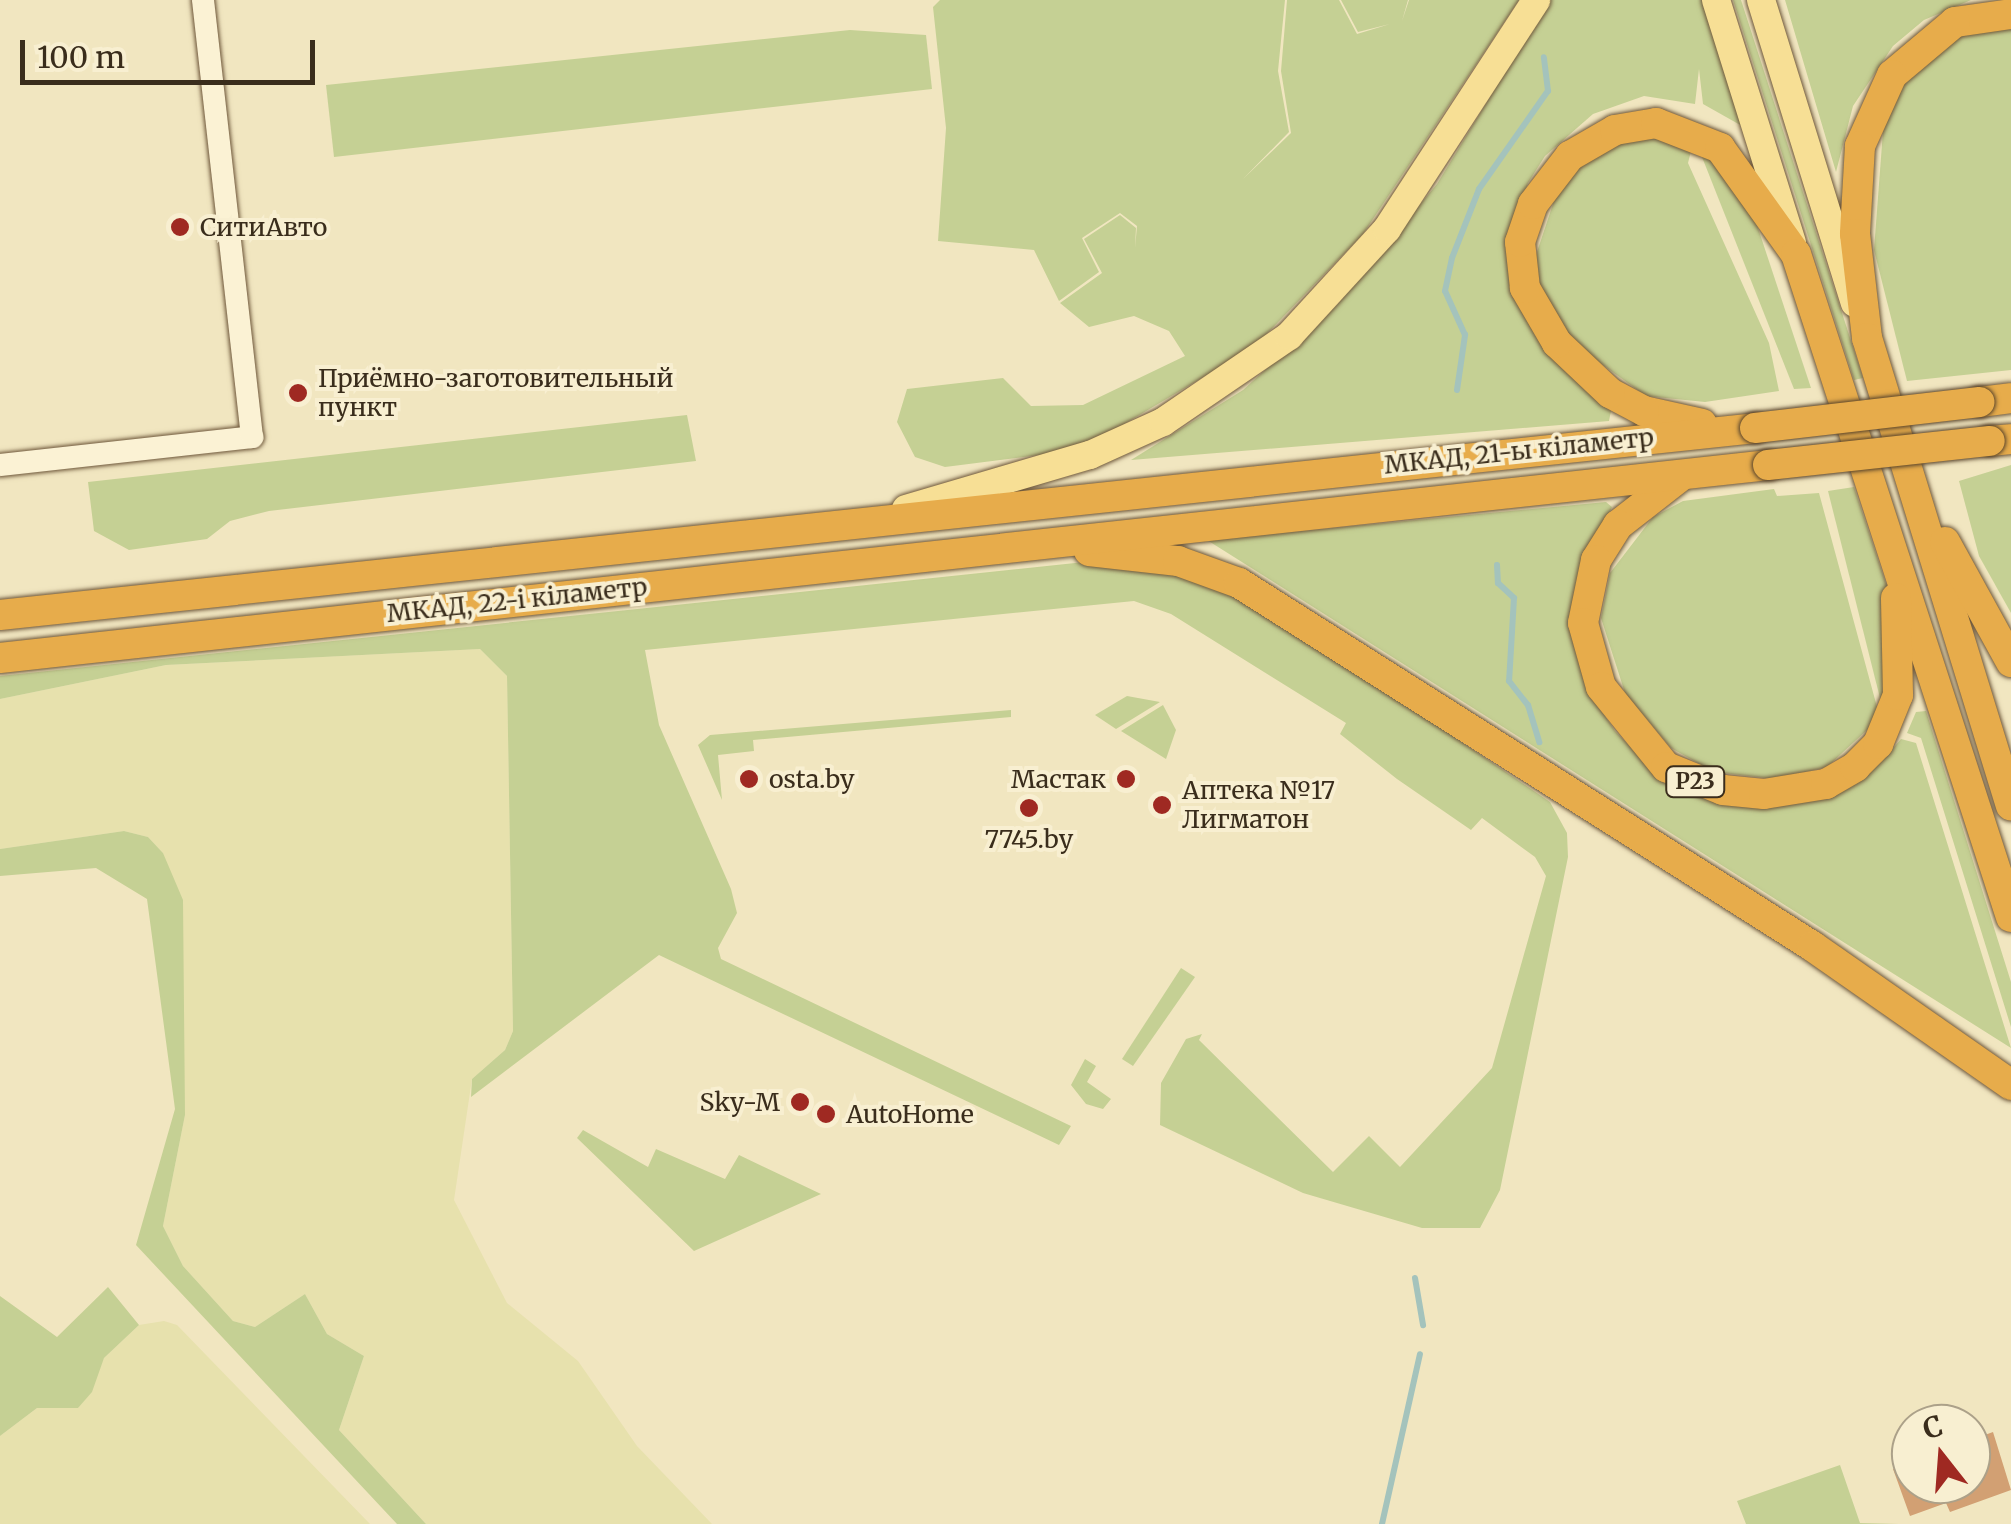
<!DOCTYPE html>
<html>
<head>
<meta charset="utf-8">
<style>
  body { margin:0 }
  #map { position:relative; width:2011px; height:1524px; overflow:hidden; background:#f1e6c0; font-family:Merriweather,serif }
  div>[style] { position:absolute }
  .farmland>* { inset:0; background:#e7e1ad }
  .green>* { inset:0; background:#c5d094 }
  .stream>* { height:6px; margin:-3px; padding:0 3px; transform-origin:3px; border-radius:3px; background:#a4c3bc }
  .building>* { inset:0; background:#d2a073 }
  .roads { filter:drop-shadow(0 0 2px #6e573a) drop-shadow(0 0 2px #6e573a) }
  .secondary>* { height:22px; margin:-11px; padding:0 11px; transform-origin:11px; border-radius:11px; background:#fbf2d4 }
  .primary>* { height:28px; margin:-14px; padding:0 14px; transform-origin:14px; border-radius:14px; background:#f7df95 }
  .highway>* { height:30px; margin:-15px; padding:0 15px; transform-origin:15px; border-radius:15px; background:#e7ac4b }
  .bridges { filter:drop-shadow(0 0 2px #59442b) drop-shadow(0 0 2px #59442b) }
  .highway-bridge>* { height:30px; margin:-15px; padding:0 15px; transform-origin:15px; border-radius:15px; background:#e7ac4b }
  .dots>* { width:28px; height:28px; translate:-50% -50%; box-sizing:border-box; border:5px solid #f8efd1; border-radius:50% }
  span { translate:-50% -50%; white-space:nowrap; text-align:center; line-height:1.15; -webkit-text-stroke:8px #f8efd1; paint-order:stroke }
  .shield-label span { padding:2px 8px; background:#f8efd1; border:2px solid; border-radius:8px; -webkit-text-stroke-width:0 }
  .shield-label { font-size:22px; color:#3a2d1c; font-weight:700 }
  .poi-label { font-size:25px; color:#3a2d1c }
  .left { translate:0 -50%; text-align:left }
  .right { translate:-100% -50%; text-align:right }
  .street-label { font-size:25px; color:#3a2d1c }
  .north { position:absolute; left:1891px; top:1404px; width:100px; height:100px; box-sizing:border-box; background:#f8efd1; border:2px solid #aca189; border-radius:50%; rotate:343deg; font-size:28px; font-weight:700; line-height:40px; text-align:center; color:#3a2d1c }
  .north::after { content:''; display:block; margin:auto; width:35px; height:45px; background:#9f2922; clip-path:polygon(50% 0,100% 100%,50% 72%,0 100%) }
  .scale { position:absolute; left:20px; top:40px; width:295px; height:45px; box-sizing:border-box; border:5px solid #3a2d1c; border-top:0; padding-left:12px; font-size:30px; line-height:35px; white-space:nowrap; color:#3a2d1c; -webkit-text-stroke:8px #f8efd1; paint-order:stroke }
</style>
</head>
<body>
<div id="map">
  <div class="farmland">
    <i style="clip-path:polygon(480px 649px,507px 676px,513px 1031px,505px 1050px,472px 1079px,454px 1200px,507px 1303px,578px 1361px,637px 1446px,712px 1524px,426px 1524px,339px 1430px,364px 1356px,327px 1334px,305px 1294px,255px 1327px,233px 1321px,183px 1266px,163px 1226px,185px 1115px,163px 853px,148px 837px,124px 831px,0 849px,0 699px,166px 665px)"></i>
    <i style="clip-path:polygon(164px 1321px,177px 1325px,370px 1524px,0 1524px,0 1436px,37px 1408px,78px 1408px,104px 1358px,139px 1325px)"></i>
  </div>
  <div class="green">
    <i style="clip-path:polygon(940px 0,1285px 0,1278px 71px,1289px 132px,1243px 179px,1291px 133px,1281px 71px,1287px 0,1339px 0,1357px 34px,1390px 24px,1358px 32px,1341px 0,1408px 0,1402px 21px,1409px 0,1519px 0,1363px 234px,1254px 347px,1104px 436px,1055px 453px,945px 467px,915px 457px,897px 422px,907px 389px,1003px 378px,1031px 406px,1083px 405px,1185px 356px,1169px 331px,1134px 316px,1089px 327px,1060px 303px,1102px 273px,1084px 239px,1120px 215px,1136px 228px,1135px 248px,1137px 226px,1120px 213px,1082px 238px,1099px 272px,1059px 301px,1034px 250px,938px 241px,946px 128px,933px 7px)"></i>
    <i style="clip-path:polygon(1549px 0,1702px 0,1742px 126px,1703px 104px,1699px 69px,1695px 104px,1644px 96px,1593px 114px,1545px 156px,1528px 183px,1510px 238px,1611px 411px,1609px 421px,1131px 460px,1243px 390px,1337px 305px,1437px 184px)"></i>
    <i style="clip-path:polygon(1733px 0,1741px 0,1863px 378px,1854px 380px)"></i>
    <i style="clip-path:polygon(1785px 0,1971px 0,1924px 20px,1893px 46px,1853px 106px,1836px 172px)"></i>
    <i style="clip-path:polygon(2011px 23px,2011px 370px,1907px 381px,1874px 250px,1884px 118px,1911px 72px,1963px 31px)"></i>
    <i style="clip-path:polygon(850px 30px,926px 35px,932px 89px,334px 157px,326px 85px)"></i>
    <i style="clip-path:polygon(1658px 136px,1692px 147px,1688px 163px,1769px 343px,1779px 391px,1705px 402px,1646px 396px,1578px 347px,1545px 302px,1533px 264px,1557px 192px,1575px 170px,1628px 139px)"></i>
    <i style="clip-path:polygon(1700px 152px,1716px 161px,1754px 216px,1811px 388px,1794px 389px)"></i>
    <i style="clip-path:polygon(687px 415px,696px 461px,269px 511px,230px 521px,207px 539px,129px 550px,94px 531px,88px 482px)"></i>
    <i style="clip-path:polygon(2011px 465px,2011px 613px,1979px 556px,1959px 481px)"></i>
    <i style="clip-path:polygon(1854px 487px,1893px 605px,1883px 710px,1828px 491px)"></i>
    <i style="clip-path:polygon(1774px 489px,1777px 496px,1819px 493px,1880px 718px,1827px 767px,1775px 779px,1714px 772px,1671px 748px,1625px 693px,1601px 618px,1610px 573px,1653px 517px,1683px 501px)"></i>
    <i style="clip-path:polygon(1606px 502px,1612px 507px,1595px 543px,1599px 707px,1615px 731px,1657px 775px,1708px 798px,1890px 752px,1901px 739px,1916px 743px,2011px 1048px,1207px 540px)"></i>
    <i style="clip-path:polygon(1094px 561px,1146px 561px,1258px 604px,1550px 802px,1567px 833px,1568px 857px,1500px 1190px,1480px 1228px,1422px 1228px,1303px 1193px,1160px 1125px,1161px 1083px,1186px 1039px,1202px 1034px,1199px 1040px,1333px 1172px,1369px 1136px,1400px 1167px,1492px 1068px,1546px 876px,1535px 857px,1482px 818px,1471px 830px,1397px 779px,1340px 734px,1346px 723px,1171px 614px,1134px 601px,645px 650px,659px 725px,731px 889px,737px 913px,718px 948px,721px 959px,1071px 1126px,1059px 1145px,659px 955px,471px 1097px,472px 1079px,505px 1050px,513px 1031px,507px 676px,480px 649px,166px 665px,0 699px,0 676px)"></i>
    <i style="clip-path:polygon(1127px 696px,1160px 702px,1116px 729px,1095px 715px)"></i>
    <i style="clip-path:polygon(1163px 705px,1176px 730px,1166px 759px,1121px 731px)"></i>
    <i style="clip-path:polygon(1011px 710px,1011px 717px,753px 740px,754px 751px,718px 755px,722px 800px,698px 745px,710px 735px)"></i>
    <i style="clip-path:polygon(1926px 711px,2011px 982px,2011px 1027px,1921px 738px,1907px 733px,1916px 712px)"></i>
    <i style="clip-path:polygon(124px 831px,148px 837px,163px 853px,183px 900px,185px 1115px,163px 1226px,183px 1266px,233px 1321px,255px 1327px,305px 1294px,327px 1334px,364px 1356px,339px 1430px,426px 1524px,397px 1524px,136px 1245px,175px 1109px,147px 899px,96px 868px,0 876px,0 849px)"></i>
    <i style="clip-path:polygon(1181px 968px,1195px 977px,1133px 1066px,1122px 1059px)"></i>
    <i style="clip-path:polygon(1085px 1059px,1096px 1066px,1087px 1082px,1111px 1099px,1103px 1109px,1086px 1104px,1071px 1085px)"></i>
    <i style="clip-path:polygon(583px 1130px,648px 1167px,656px 1149px,725px 1179px,739px 1155px,821px 1194px,694px 1251px,577px 1138px)"></i>
    <i style="clip-path:polygon(108px 1287px,139px 1325px,104px 1358px,92px 1392px,78px 1408px,37px 1408px,0 1436px,0 1296px,57px 1337px)"></i>
    <i style="clip-path:polygon(1840px 1465px,1860px 1523px,1899px 1524px,1746px 1524px,1737px 1501px)"></i>
  </div>
  <div class="stream">
    <i style="left:1457px;top:390px;width:56px;rotate:-81.7deg"></i>
    <i style="left:1465px;top:335px;width:48px;rotate:-114.4deg"></i>
    <i style="left:1445px;top:291px;width:34px;rotate:-78deg"></i>
    <i style="left:1452px;top:258px;width:74px;rotate:-68.6deg"></i>
    <i style="left:1479px;top:189px;width:120px;rotate:-54.9deg"></i>
    <i style="left:1548px;top:91px;width:34px;rotate:-97deg"></i>
    <i style="left:1497px;top:565px;width:18px;rotate:87deg"></i>
    <i style="left:1498px;top:583px;width:22px;rotate:43deg"></i>
    <i style="left:1514px;top:598px;width:83px;rotate:93.4deg"></i>
    <i style="left:1509px;top:681px;width:31px;rotate:52deg"></i>
    <i style="left:1528px;top:705px;width:39px;rotate:73deg"></i>
    <i style="left:1415px;top:1278px;width:48px;rotate:80.3deg"></i>
    <i style="left:1382px;top:1524px;width:174px;rotate:-77.4deg"></i>
  </div>
  <div class="building">
    <i style="clip-path:polygon(1993px 1432px,2011px 1490px,1950px 1512px,1946px 1503px,1910px 1516px,1893px 1469px,1911px 1462px,1911px 1484px,1971px 1484px,1971px 1440px)"></i>
  </div>
  <div class="roads">
    <div class="secondary">
      <i style="left:0;top:465px;width:254px;rotate:-6.3deg"></i>
      <i style="left:252px;top:437px;width:440px;rotate:-96.4deg"></i>
    </div>
    <div class="primary">
      <i style="left:1716px;top:0;width:254px;rotate:72.6deg"></i>
      <i style="left:1761px;top:0;width:317px;rotate:72.8deg"></i>
      <i style="left:906px;top:509px;width:192px;rotate:-16.4deg"></i>
      <i style="left:1090px;top:455px;width:80px;rotate:-24.3deg"></i>
      <i style="left:1163px;top:422px;width:153px;rotate:-34.3deg"></i>
      <i style="left:1289px;top:336px;width:145px;rotate:-47.5deg"></i>
      <i style="left:1387px;top:229px;width:273px;rotate:-56.9deg"></i>
    </div>
    <div class="highway">
      <i style="left:2011px;top:14px;width:57px;rotate:171.9deg"></i>
      <i style="left:1955px;top:22px;width:82px;rotate:139.9deg"></i>
      <i style="left:1892px;top:75px;width:78px;rotate:114.3deg"></i>
      <i style="left:1860px;top:146px;width:88px;rotate:93.3deg"></i>
      <i style="left:1855px;top:234px;width:105px;rotate:83.4deg"></i>
      <i style="left:1867px;top:338px;width:489px;rotate:72.9deg"></i>
      <i style="left:1980px;top:402px;width:31px;rotate:-7deg"></i>
      <i style="left:1702px;top:424px;width:59px;rotate:-167.4deg"></i>
      <i style="left:1644px;top:411px;width:38px;rotate:-152deg"></i>
      <i style="left:1610px;top:393px;width:73px;rotate:-136.7deg"></i>
      <i style="left:1557px;top:343px;width:64px;rotate:-120.2deg"></i>
      <i style="left:1525px;top:288px;width:46px;rotate:-96.2deg"></i>
      <i style="left:1520px;top:242px;width:40px;rotate:-71.1deg"></i>
      <i style="left:1533px;top:204px;width:61px;rotate:-52.4deg"></i>
      <i style="left:1570px;top:156px;width:52px;rotate:-30deg"></i>
      <i style="left:1615px;top:130px;width:42px;rotate:-9.7deg"></i>
      <i style="left:1656px;top:123px;width:69px;rotate:21.3deg"></i>
      <i style="left:1720px;top:148px;width:130px;rotate:54.4deg"></i>
      <i style="left:1796px;top:254px;width:697px;rotate:72.03deg"></i>
      <i style="left:1990px;top:441px;width:21px;rotate:-5deg"></i>
      <i style="left:1681px;top:476px;width:80px;rotate:142.1deg"></i>
      <i style="left:1618px;top:525px;width:41px;rotate:122.2deg"></i>
      <i style="left:1596px;top:560px;width:64px;rotate:101.7deg"></i>
      <i style="left:1583px;top:623px;width:66px;rotate:74.3deg"></i>
      <i style="left:1601px;top:687px;width:103px;rotate:50.9deg"></i>
      <i style="left:1666px;top:767px;width:61px;rotate:22deg"></i>
      <i style="left:1723px;top:790px;width:41px;rotate:5.6deg"></i>
      <i style="left:1764px;top:794px;width:63px;rotate:-9.2deg"></i>
      <i style="left:1826px;top:784px;width:34px;rotate:-30deg"></i>
      <i style="left:1855px;top:767px;width:33px;rotate:-45deg"></i>
      <i style="left:1878px;top:744px;width:53px;rotate:-67.8deg"></i>
      <i style="left:1898px;top:695px;width:97px;rotate:-91.2deg"></i>
      <i style="left:1945px;top:542px;width:137px;rotate:61.2deg"></i>
      <i style="left:1089px;top:551px;width:90px;rotate:6.4deg"></i>
      <i style="left:1178px;top:561px;width:65px;rotate:19.8deg"></i>
      <i style="left:1239px;top:583px;width:678px;rotate:32.35deg"></i>
      <i style="left:1812px;top:946px;width:243px;rotate:34.9deg"></i>
      <i style="left:0;top:615px;width:1765px;rotate:-6.08deg"></i>
      <i style="left:0;top:658px;width:1779px;rotate:-6.23deg"></i>
    </div>
  </div>
  <div class="bridges">
    <div class="highway-bridge">
      <i style="left:1755px;top:428px;width:226px;rotate:-6.6deg"></i>
      <i style="left:1768px;top:465px;width:223px;rotate:-6.2deg"></i>
    </div>
  </div>
  <div class="dots">
    <i style="left:180px;top:227px;background:#9f2922"></i>
    <i style="left:298px;top:393px;background:#9f2922"></i>
    <i style="left:749px;top:779px;background:#9f2922"></i>
    <i style="left:1126px;top:779px;background:#9f2922"></i>
    <i style="left:1162px;top:805px;background:#9f2922"></i>
    <i style="left:1029px;top:808px;background:#9f2922"></i>
    <i style="left:800px;top:1102px;background:#9f2922"></i>
    <i style="left:826px;top:1114px;background:#9f2922"></i>
  </div>
  <div class="shield-label">
    <span style="left:1695px;top:782px">Р23</span>
  </div>
  <div class="poi-label">
    <span class="left" style="left:200px;top:227px">СитиАвто</span>
    <span class="left" style="left:318px;top:393px">Приёмно-заготовительный<br>пункт</span>
    <span class="left" style="left:769px;top:779px">osta.by</span>
    <span class="right" style="left:1106px;top:779px">Мастак</span>
    <span class="left" style="left:1182px;top:805px">Аптека №17<br>Лигматон</span>
    <span style="left:1029px;top:839px">7745.by</span>
    <span class="right" style="left:780px;top:1102px">Sky-M</span>
    <span class="left" style="left:846px;top:1114px">AutoHome</span>
  </div>
  <div class="street-label">
    <span style="left:1519px;top:451px;rotate:-6deg">МКАД, 21-ы кіламетр</span>
    <span style="left:517px;top:600px;rotate:-6deg">МКАД, 22-і кіламетр</span>
  </div>
  <div class="north">С</div>
  <div class="scale">100 m</div>
</div>
</body>
</html>
